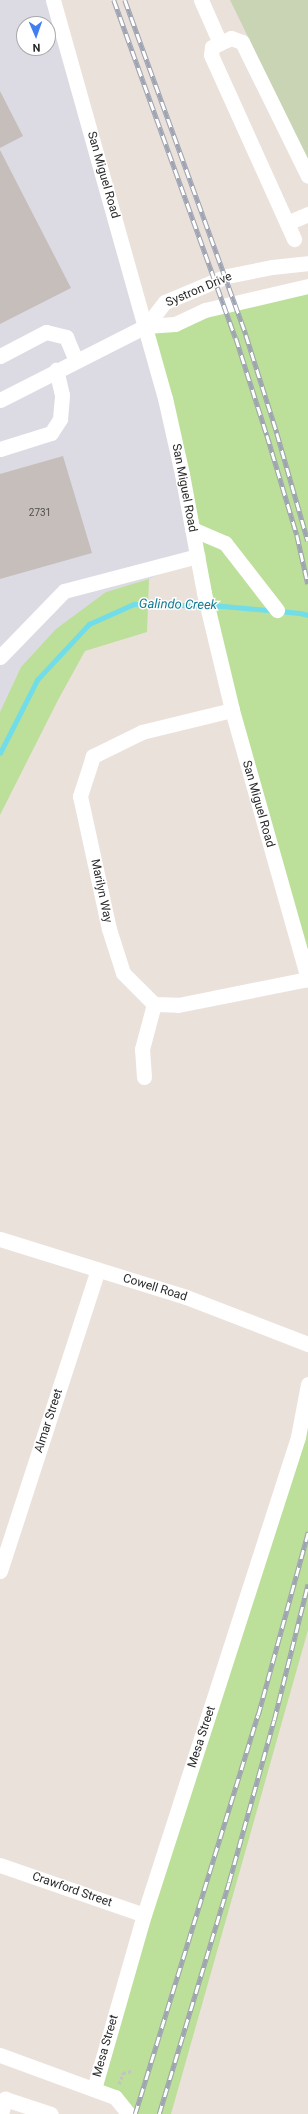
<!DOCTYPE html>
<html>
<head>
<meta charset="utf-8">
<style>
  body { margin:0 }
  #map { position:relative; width:308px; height:2114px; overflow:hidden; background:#ebe1db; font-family:Roboto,sans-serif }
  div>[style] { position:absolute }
  .industrial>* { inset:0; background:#dcdbe3 }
  .green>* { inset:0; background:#bcdf99 }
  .cemetery>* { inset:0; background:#c8d4b3 }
  .stream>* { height:4.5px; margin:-2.25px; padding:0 2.25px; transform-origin:2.25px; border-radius:2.25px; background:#71dde9 }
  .building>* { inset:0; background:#c6beba }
  .path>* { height:2.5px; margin-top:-1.25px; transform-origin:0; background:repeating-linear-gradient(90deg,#c3c3c3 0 3px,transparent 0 5px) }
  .minor>* { height:15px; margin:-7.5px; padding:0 7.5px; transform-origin:7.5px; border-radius:7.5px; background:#fff }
  .rail>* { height:4.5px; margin-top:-2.25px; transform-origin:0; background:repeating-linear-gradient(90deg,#fff 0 9px,#9ea4b2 0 18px); box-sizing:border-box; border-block:1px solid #9ea4b2 }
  span { translate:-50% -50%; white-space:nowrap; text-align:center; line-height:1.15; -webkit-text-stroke:3px #fff; paint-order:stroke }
  .number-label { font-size:10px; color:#504e4d }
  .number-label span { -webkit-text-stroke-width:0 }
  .street-label { font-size:12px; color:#292929 }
  .water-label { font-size:13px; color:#127c93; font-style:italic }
  .north { position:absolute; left:16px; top:16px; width:40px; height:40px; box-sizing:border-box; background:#fff; border:1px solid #a9a9a9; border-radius:50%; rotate:178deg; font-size:11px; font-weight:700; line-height:16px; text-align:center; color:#292929 }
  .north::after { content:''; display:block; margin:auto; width:14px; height:18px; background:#407ef2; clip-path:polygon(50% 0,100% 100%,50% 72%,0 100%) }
</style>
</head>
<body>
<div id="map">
  <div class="industrial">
    <i style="clip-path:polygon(evenodd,0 0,53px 0,146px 326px,197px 556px,149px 579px,106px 592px,21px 667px,0 712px,0 0,24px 24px,48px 24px,48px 48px,24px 48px,24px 24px)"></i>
  </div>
  <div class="green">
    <i style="clip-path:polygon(308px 293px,308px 979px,232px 710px,146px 326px)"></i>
    <i style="clip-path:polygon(149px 579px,147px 632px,85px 651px,58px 700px,0 815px,0 712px,21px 667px,56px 629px,106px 592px)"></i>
    <i style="clip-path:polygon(308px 1384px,308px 1630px,171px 2114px,129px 2114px,94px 2089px)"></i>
  </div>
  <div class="cemetery">
    <i style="clip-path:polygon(230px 0,308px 0,308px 160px)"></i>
  </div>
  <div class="stream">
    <i style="left:0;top:753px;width:82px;rotate:-63.1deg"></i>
    <i style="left:37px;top:680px;width:76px;rotate:-47.1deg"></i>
    <i style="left:89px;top:624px;width:49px;rotate:-24deg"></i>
    <i style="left:134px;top:604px;width:89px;rotate:1.3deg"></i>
    <i style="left:223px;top:606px;width:77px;rotate:5.2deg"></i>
    <i style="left:300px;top:613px;width:8px;rotate:14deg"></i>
  </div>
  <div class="building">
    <i style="clip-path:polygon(0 91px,23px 136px,0 148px)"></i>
    <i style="clip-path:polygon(0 150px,71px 288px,0 324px)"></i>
    <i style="clip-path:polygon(63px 456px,92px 553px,0 579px,0 474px)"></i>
  </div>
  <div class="path">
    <i style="left:119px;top:2084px;width:12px;rotate:-70deg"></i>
    <i style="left:123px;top:2073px;width:9px;rotate:-13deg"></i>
  </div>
  <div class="minor">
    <i style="left:53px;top:0;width:413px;rotate:74.3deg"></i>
    <i style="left:165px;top:398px;width:78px;rotate:77.4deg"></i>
    <i style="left:182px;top:474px;width:121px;rotate:79.5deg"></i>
    <i style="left:204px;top:593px;width:120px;rotate:76.5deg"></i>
    <i style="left:232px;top:710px;width:280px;rotate:74.2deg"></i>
    <i style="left:201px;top:0;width:47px;rotate:66.2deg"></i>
    <i style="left:220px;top:43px;width:9px;rotate:153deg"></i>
    <i style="left:212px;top:47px;width:8px;rotate:97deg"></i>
    <i style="left:211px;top:55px;width:202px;rotate:65.7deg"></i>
    <i style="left:220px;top:43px;width:12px;rotate:-24deg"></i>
    <i style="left:231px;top:38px;width:12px;rotate:20deg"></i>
    <i style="left:242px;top:42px;width:149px;rotate:63.8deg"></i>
    <i style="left:287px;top:223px;width:23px;rotate:-23deg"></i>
    <i style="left:146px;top:326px;width:31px;rotate:-52deg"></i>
    <i style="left:165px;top:302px;width:67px;rotate:-22.8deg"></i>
    <i style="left:227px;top:276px;width:46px;rotate:-11.3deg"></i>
    <i style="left:272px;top:267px;width:36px;rotate:-6deg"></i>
    <i style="left:0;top:356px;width:52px;rotate:-27.6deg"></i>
    <i style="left:46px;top:332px;width:21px;rotate:14deg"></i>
    <i style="left:66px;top:337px;width:25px;rotate:67deg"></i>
    <i style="left:0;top:400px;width:164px;rotate:-26.9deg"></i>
    <i style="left:146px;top:326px;width:29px;rotate:-4deg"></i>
    <i style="left:175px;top:324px;width:33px;rotate:-25deg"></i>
    <i style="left:205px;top:310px;width:106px;rotate:-13.1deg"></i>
    <i style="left:0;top:449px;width:53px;rotate:-17.4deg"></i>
    <i style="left:51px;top:433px;width:17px;rotate:-57deg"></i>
    <i style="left:60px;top:419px;width:24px;rotate:-85deg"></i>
    <i style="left:62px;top:395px;width:26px;rotate:-103deg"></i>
    <i style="left:192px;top:529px;width:36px;rotate:23deg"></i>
    <i style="left:225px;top:543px;width:85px;rotate:52.2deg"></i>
    <i style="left:0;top:657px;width:92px;rotate:-45.9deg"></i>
    <i style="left:64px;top:591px;width:138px;rotate:-14.7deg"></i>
    <i style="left:232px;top:710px;width:93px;rotate:166.3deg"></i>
    <i style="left:142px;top:732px;width:55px;rotate:153.9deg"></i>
    <i style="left:93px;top:756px;width:42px;rotate:108deg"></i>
    <i style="left:80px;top:796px;width:136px;rotate:77.7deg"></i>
    <i style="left:109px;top:929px;width:46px;rotate:72.3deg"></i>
    <i style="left:123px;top:973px;width:44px;rotate:45deg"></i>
    <i style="left:154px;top:1004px;width:24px;rotate:2deg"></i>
    <i style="left:178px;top:1005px;width:133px;rotate:-11.3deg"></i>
    <i style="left:144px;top:1077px;width:28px;rotate:-94deg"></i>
    <i style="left:142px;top:1049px;width:47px;rotate:-75.1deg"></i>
    <i style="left:0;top:1239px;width:195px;rotate:17.3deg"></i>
    <i style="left:186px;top:1297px;width:131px;rotate:21.1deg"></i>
    <i style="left:0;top:1571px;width:317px;rotate:-72deg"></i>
    <i style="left:0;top:1865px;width:152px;rotate:19.1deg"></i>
    <i style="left:0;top:2055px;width:122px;rotate:20.1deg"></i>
    <i style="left:115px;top:2097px;width:22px;rotate:51deg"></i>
    <i style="left:94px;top:2089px;width:181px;rotate:-74deg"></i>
    <i style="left:144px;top:1915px;width:502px;rotate:-72.14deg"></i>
    <i style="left:298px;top:1437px;width:54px;rotate:-79.3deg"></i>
    <i style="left:1px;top:2114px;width:16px;rotate:-75deg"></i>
    <i style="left:5px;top:2099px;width:48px;rotate:18.1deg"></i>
  </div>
  <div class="rail">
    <i style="left:114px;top:0;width:359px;rotate:70.2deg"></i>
    <i style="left:236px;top:338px;width:102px;rotate:72.3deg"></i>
    <i style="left:267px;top:435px;width:104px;rotate:73.3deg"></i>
    <i style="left:297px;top:535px;width:50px;rotate:77.3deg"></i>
    <i style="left:125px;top:0;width:356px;rotate:70.1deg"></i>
    <i style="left:246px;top:335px;width:103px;rotate:72.4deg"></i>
    <i style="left:277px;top:433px;width:112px;rotate:74deg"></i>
    <i style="left:135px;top:2114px;width:418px;rotate:-72.9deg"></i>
    <i style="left:258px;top:1715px;width:190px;rotate:-74.7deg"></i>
    <i style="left:159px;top:2114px;width:242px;rotate:-73.2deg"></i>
    <i style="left:229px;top:1882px;width:168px;rotate:-74.5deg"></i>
    <i style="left:274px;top:1720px;width:140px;rotate:-76deg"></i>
  </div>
  <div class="number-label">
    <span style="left:40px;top:513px">2731</span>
  </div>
  <div class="street-label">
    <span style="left:103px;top:175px;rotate:74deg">San Miguel Road</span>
    <span style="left:199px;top:290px;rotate:-23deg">Systron Drive</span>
    <span style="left:184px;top:488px;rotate:79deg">San Miguel Road</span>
    <span style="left:258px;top:804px;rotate:74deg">San Miguel Road</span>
    <span style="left:101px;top:891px;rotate:78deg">Marilyn Way</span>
    <span style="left:155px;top:1288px;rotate:17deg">Cowell Road</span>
    <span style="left:49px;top:1421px;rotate:-72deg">Almar Street</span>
    <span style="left:202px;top:1737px;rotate:-72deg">Mesa Street</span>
    <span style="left:72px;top:1890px;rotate:19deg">Crawford Street</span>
    <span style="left:106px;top:2046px;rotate:-74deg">Mesa Street</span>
  </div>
  <div class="water-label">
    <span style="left:178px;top:605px;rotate:1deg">Galindo Creek</span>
  </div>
  <div class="north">N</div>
</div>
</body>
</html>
